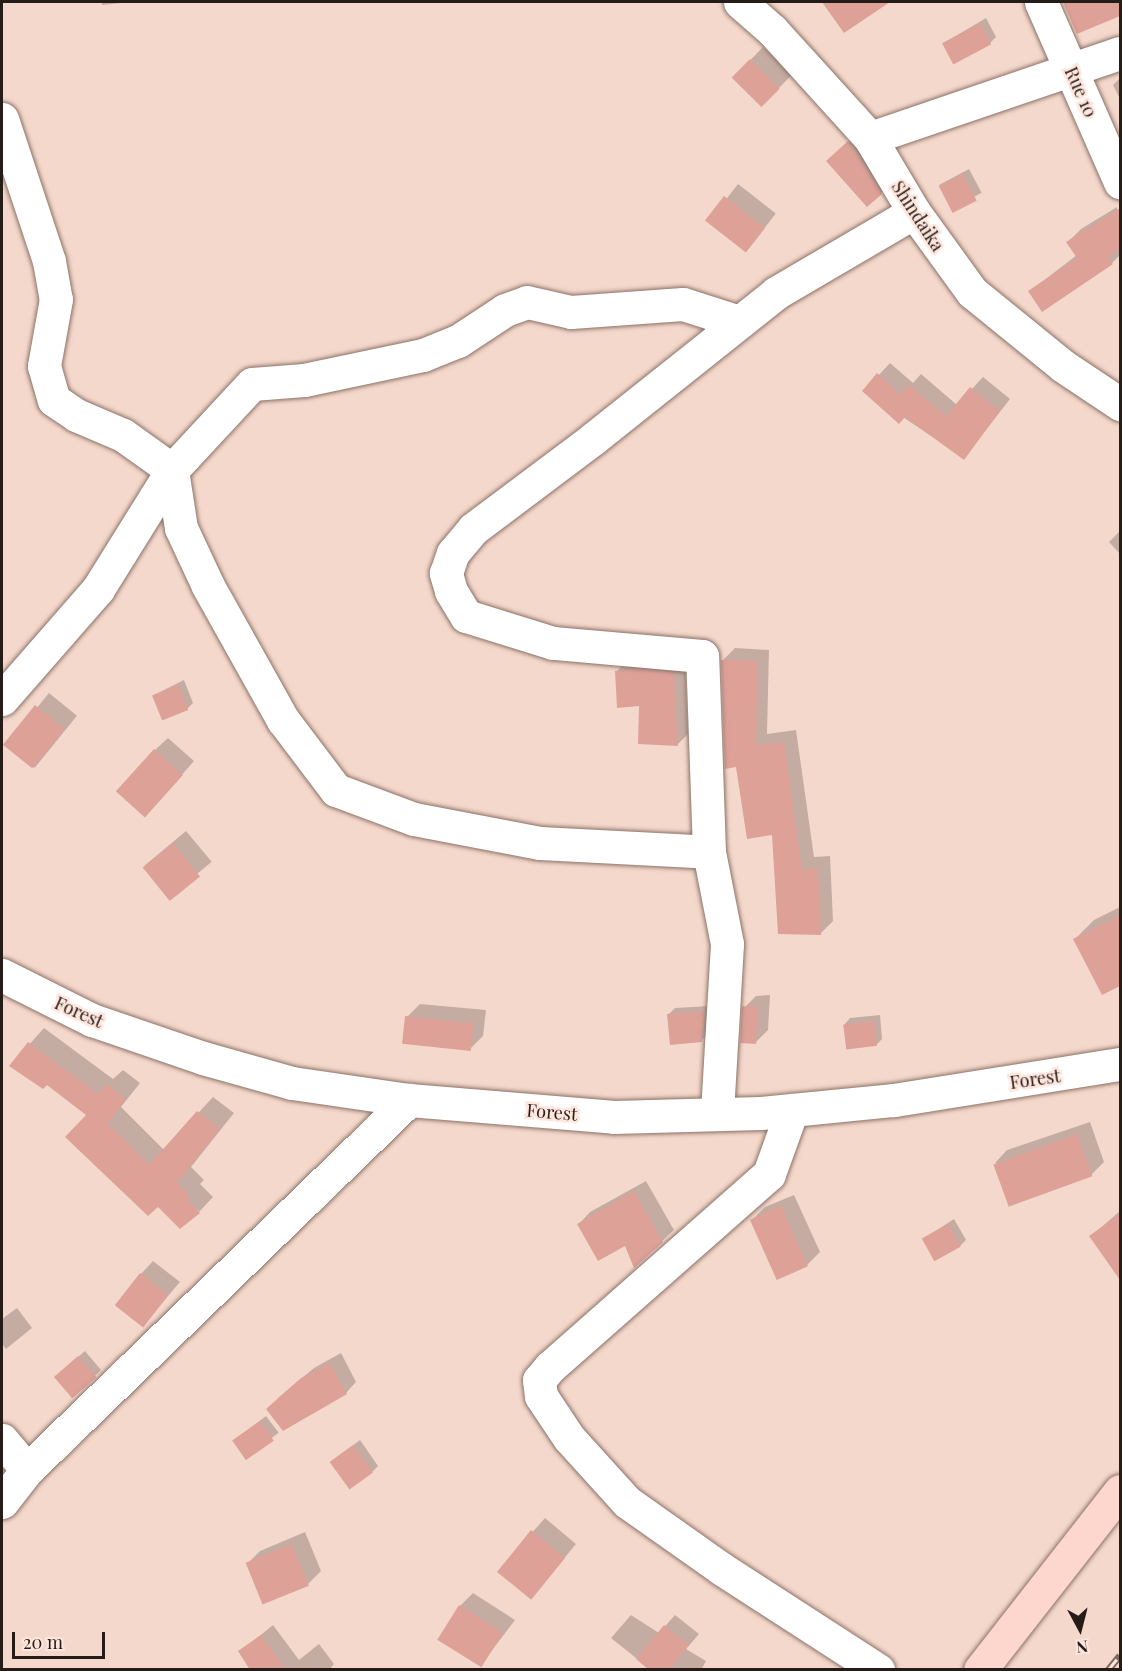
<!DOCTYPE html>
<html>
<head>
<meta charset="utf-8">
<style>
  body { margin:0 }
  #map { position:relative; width:1122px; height:1671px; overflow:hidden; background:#f5d8cc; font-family:"Playfair Display",serif }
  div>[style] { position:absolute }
  .shadow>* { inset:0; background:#0003; transform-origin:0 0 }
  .building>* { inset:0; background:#dda198; transform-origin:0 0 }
  .roads { filter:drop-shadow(0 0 2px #8b7267) drop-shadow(0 0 2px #8b7267) }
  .minor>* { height:33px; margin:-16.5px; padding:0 16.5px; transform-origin:16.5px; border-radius:16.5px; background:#fff }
  .major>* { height:33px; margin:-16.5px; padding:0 16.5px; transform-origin:16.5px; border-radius:16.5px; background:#fdd7cd }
  .rail>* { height:7px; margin-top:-3.5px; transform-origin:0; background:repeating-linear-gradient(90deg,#fee6dd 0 14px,#7c6a62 0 28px); box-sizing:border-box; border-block:2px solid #7c6a62 }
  span { translate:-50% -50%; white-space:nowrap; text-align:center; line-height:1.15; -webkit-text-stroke:5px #fee6dd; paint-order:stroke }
  .street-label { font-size:18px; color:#251b17 }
  .frame { position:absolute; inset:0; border:3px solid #251b17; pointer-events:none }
  .north { position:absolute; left:1050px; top:1599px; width:60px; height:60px; -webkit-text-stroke:4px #fee6dd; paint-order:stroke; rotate:173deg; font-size:16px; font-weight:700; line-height:24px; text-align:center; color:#251b17 }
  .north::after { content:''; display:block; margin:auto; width:21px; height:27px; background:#251b17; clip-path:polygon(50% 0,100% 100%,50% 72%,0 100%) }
  .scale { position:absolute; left:12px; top:1632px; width:93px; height:27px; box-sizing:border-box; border:3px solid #251b17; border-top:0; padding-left:8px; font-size:18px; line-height:21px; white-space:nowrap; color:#251b17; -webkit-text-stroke:4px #fee6dd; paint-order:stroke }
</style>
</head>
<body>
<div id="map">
  <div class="shadow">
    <i style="clip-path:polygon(102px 2px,130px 2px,102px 5px)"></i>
    <i style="clip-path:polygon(823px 2px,882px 2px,844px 31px)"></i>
    <i style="clip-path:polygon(1065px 2px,1120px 2px,1120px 11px,1078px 32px)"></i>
    <i style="clip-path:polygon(986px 18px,996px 37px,990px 43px,944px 43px)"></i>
    <i style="left:763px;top:47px;width:40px;height:42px;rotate:44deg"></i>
    <i style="clip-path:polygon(1120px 78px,1120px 99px,1113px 85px)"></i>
    <i style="clip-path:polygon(854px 137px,887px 187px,881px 193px,834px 155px)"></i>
    <i style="left:969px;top:169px;width:27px;height:34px;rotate:62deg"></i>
    <i style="left:738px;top:184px;width:48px;height:48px;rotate:38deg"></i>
    <i style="clip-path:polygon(1117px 207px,1120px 255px,1112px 263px,1030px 291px,1077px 255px,1068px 242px,1081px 229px)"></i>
    <i style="clip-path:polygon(890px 363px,913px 383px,921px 374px,957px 405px,983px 377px,1010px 399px,964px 458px,864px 391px)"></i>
    <i style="clip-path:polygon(1120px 531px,1120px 554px,1109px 542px)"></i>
    <i style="clip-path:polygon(735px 648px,769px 650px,767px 734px,796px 730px,814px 857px,830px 856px,833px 921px,821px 933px,738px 766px,723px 660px)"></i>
    <i style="clip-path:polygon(627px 661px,685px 662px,688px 734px,678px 744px,617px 671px)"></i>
    <i style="clip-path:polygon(184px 680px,193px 703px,187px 709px,154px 695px)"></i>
    <i style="left:49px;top:693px;width:36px;height:67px;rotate:39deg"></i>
    <i style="clip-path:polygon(168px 738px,194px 761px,158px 802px,155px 750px)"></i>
    <i style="left:186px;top:831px;width:40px;height:55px;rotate:50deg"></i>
    <i style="clip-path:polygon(1120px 907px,1120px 984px,1103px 993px,1075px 939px,1094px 920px)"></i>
    <i style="clip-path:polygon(770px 995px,768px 1030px,755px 1043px,743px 1009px,756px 996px)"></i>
    <i style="clip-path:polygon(420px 1004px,486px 1010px,483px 1036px,470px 1049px,407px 1017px)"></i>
    <i style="clip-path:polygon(710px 1006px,708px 1034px,702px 1040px,669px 1014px,675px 1008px)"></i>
    <i style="clip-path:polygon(880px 1015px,882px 1039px,876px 1045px,844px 1025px,850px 1018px)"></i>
    <i style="clip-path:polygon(44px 1028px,113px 1079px,123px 1070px,140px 1083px,121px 1107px,164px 1150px,213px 1097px,234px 1113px,191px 1167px,204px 1180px,200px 1184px,213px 1197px,199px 1212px,88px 1115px,47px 1083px,11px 1065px)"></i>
    <i style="clip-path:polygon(1090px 1122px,1104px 1162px,1091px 1175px,995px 1163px,1007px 1150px)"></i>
    <i style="clip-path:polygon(646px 1181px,674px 1230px,662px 1241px,626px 1244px,579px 1224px,590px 1212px)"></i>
    <i style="clip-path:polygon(794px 1195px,820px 1252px,807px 1265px,752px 1220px,765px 1207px)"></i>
    <i style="clip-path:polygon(1120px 1211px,1120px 1260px,1112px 1266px,1091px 1236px)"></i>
    <i style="clip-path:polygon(954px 1219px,966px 1240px,960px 1246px,923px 1239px)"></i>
    <i style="clip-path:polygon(153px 1261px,180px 1282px,143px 1325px,141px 1274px)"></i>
    <i style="clip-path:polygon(17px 1308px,32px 1328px,6px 1349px,2px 1344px,2px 1319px)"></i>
    <i style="clip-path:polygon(85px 1351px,101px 1370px,73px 1397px,62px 1371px)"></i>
    <i style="clip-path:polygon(341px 1353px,356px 1382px,346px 1393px,278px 1398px,314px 1368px)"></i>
    <i style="left:266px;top:1416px;width:21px;height:40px;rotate:53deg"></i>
    <i style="clip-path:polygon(360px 1440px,378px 1466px,372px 1472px,331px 1462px)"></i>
    <i style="clip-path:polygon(545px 1518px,576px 1544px,542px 1585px,498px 1571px)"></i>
    <i style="clip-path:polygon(305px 1532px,321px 1571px,308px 1584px,264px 1603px,247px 1564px,260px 1551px)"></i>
    <i style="clip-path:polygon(473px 1593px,515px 1620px,481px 1665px,460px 1606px)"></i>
    <i style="clip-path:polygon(631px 1615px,659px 1633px,675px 1615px,699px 1634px,686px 1649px,706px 1661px,701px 1670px,651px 1670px,611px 1638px)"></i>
    <i style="clip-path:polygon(273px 1625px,299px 1660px,319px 1644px,334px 1664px,329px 1670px,251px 1670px,240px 1652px)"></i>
  </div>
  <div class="building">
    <i style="clip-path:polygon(822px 2px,890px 2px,844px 33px)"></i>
    <i style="clip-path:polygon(1063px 2px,1120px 2px,1120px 16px,1077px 34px)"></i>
    <i style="left:980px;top:23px;width:24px;height:43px;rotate:62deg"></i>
    <i style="left:750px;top:59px;width:42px;height:26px;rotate:45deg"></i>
    <i style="clip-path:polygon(848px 141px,882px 194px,867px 207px,826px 161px)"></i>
    <i style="left:963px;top:174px;width:30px;height:27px;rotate:63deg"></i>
    <i style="left:724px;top:196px;width:52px;height:31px;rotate:38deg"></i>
    <i style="clip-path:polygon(1120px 208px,1120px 249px,1108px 257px,1113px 264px,1042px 312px,1028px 291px,1077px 258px,1066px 242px)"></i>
    <i style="clip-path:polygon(877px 373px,900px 394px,909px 385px,946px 416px,970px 387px,1000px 411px,964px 460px,905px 417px,899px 424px,862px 391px)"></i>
    <i style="clip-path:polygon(721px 660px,758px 661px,756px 745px,784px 742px,802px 869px,818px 868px,821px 935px,778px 934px,772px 835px,747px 839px,736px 767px,725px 769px)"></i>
    <i style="clip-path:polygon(641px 669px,674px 672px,678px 746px,638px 744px,639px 706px,617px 708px,615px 671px)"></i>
    <i style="left:178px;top:685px;width:27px;height:28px;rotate:68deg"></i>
    <i style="left:35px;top:705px;width:38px;height:51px;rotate:39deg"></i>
    <i style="left:154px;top:749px;width:39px;height:57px;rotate:42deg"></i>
    <i style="left:173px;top:843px;width:43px;height:39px;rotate:51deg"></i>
    <i style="clip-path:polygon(1120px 915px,1120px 986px,1102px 995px,1073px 939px)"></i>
    <i style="left:758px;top:1007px;width:37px;height:16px;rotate:93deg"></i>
    <i style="clip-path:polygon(704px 1011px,702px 1042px,670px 1045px,667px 1014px)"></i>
    <i style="left:405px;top:1016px;width:69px;height:28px;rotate:6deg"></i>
    <i style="left:874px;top:1021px;width:25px;height:31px;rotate:83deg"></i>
    <i style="clip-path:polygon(28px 1042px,98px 1094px,107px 1084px,126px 1099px,108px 1123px,149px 1165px,197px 1111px,220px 1129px,177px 1183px,190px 1196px,186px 1199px,200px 1213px,180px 1229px,158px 1207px,148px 1216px,65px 1137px,86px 1115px,47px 1085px,43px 1089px,9px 1066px)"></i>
    <i style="left:1077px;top:1134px;width:45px;height:89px;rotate:70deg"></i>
    <i style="clip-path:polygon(634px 1191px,663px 1242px,634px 1268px,625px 1246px,598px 1261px,577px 1224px)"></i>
    <i style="left:781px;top:1206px;width:66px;height:34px;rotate:66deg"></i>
    <i style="clip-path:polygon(1120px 1214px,1120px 1280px,1089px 1236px)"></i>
    <i style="left:948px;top:1224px;width:26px;height:30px;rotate:61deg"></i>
    <i style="left:140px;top:1273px;width:36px;height:41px;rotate:38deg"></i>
    <i style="left:78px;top:1356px;width:28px;height:32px;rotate:49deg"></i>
    <i style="clip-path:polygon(330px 1363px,347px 1394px,283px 1431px,266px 1409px,301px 1378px)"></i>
    <i style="left:260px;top:1421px;width:24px;height:34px;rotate:55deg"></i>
    <i style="left:353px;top:1445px;width:34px;height:29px;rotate:54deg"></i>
    <i style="left:531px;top:1530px;width:44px;height:54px;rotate:39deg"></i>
    <i style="left:292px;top:1544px;width:45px;height:50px;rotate:68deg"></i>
    <i style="left:459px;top:1605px;width:52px;height:41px;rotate:32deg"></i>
    <i style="clip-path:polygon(664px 1625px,689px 1645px,670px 1670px,649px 1670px,636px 1659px)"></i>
    <i style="clip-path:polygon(261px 1635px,287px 1670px,250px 1670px,238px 1651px)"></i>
  </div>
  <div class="roads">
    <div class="minor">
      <i style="left:740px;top:2px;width:43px;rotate:41.2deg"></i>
      <i style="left:772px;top:30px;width:146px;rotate:47.8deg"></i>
      <i style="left:870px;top:138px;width:86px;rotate:59.3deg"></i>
      <i style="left:914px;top:212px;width:99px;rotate:54.1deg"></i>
      <i style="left:972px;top:292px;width:117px;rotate:39.1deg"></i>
      <i style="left:1063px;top:366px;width:69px;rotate:33.7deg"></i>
      <i style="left:1041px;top:2px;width:197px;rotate:66.3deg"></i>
      <i style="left:2px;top:119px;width:150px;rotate:71.7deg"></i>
      <i style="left:49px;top:261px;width:39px;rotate:80deg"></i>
      <i style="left:56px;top:299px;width:68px;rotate:100.2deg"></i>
      <i style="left:44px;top:366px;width:35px;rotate:74deg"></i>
      <i style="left:54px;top:400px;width:27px;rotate:34deg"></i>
      <i style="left:76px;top:415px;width:51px;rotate:23.1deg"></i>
      <i style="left:123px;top:435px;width:60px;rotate:35.5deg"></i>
      <i style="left:172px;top:470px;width:59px;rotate:81.2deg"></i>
      <i style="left:181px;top:528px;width:64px;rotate:65deg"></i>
      <i style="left:208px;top:586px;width:154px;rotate:60.8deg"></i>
      <i style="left:283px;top:720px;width:88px;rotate:52.9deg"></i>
      <i style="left:336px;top:790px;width:83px;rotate:20.4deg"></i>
      <i style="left:414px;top:819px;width:128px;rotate:10.8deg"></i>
      <i style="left:540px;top:843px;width:169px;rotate:3deg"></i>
      <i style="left:709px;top:852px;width:94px;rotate:78.9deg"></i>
      <i style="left:727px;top:944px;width:170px;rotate:93.4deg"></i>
      <i style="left:870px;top:138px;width:264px;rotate:-18.8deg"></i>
      <i style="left:2px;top:699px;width:146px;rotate:-48.9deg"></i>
      <i style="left:98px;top:589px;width:140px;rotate:-58.1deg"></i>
      <i style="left:172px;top:470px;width:117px;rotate:-47.1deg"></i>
      <i style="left:252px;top:384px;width:52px;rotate:-4.4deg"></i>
      <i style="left:304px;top:380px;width:122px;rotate:-11.9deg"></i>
      <i style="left:423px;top:355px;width:38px;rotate:-22deg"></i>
      <i style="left:458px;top:341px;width:56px;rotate:-33.4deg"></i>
      <i style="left:505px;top:310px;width:23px;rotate:-20deg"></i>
      <i style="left:527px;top:302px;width:45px;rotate:12.8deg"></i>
      <i style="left:571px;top:312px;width:112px;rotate:-4.1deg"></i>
      <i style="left:683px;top:304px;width:59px;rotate:17.8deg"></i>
      <i style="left:709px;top:852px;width:196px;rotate:-92deg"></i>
      <i style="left:702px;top:656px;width:150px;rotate:-175deg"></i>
      <i style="left:553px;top:643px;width:91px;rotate:-162.8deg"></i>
      <i style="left:466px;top:616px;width:29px;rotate:-121deg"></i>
      <i style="left:451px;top:591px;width:19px;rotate:-106deg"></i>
      <i style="left:446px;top:573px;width:21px;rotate:-71deg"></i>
      <i style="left:453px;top:553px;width:31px;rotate:-50deg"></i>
      <i style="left:473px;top:529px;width:151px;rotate:-36.9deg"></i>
      <i style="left:594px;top:438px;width:233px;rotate:-38.5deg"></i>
      <i style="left:776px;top:293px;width:160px;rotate:-30.4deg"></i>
      <i style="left:2px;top:975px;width:101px;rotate:26.6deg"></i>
      <i style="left:92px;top:1020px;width:117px;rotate:18.9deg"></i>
      <i style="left:203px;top:1058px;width:92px;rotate:15.7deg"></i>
      <i style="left:292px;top:1083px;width:118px;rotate:8.3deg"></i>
      <i style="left:409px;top:1100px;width:206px;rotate:4.7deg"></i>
      <i style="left:614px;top:1117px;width:147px;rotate:-1.6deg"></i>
      <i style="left:761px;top:1113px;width:134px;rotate:-5.6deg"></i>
      <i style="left:894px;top:1100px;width:229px;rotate:-9.1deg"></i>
      <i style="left:792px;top:1110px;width:68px;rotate:109.8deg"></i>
      <i style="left:769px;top:1174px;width:292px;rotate:138.6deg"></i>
      <i style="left:550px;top:1367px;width:17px;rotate:130deg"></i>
      <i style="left:539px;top:1380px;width:16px;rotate:83deg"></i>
      <i style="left:541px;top:1396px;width:50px;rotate:56.3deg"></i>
      <i style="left:569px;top:1438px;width:86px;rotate:47.8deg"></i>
      <i style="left:627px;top:1502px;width:116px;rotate:35.2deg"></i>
      <i style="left:722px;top:1569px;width:186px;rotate:32.9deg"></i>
      <i style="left:2px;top:1440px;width:39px;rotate:50deg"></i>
      <i style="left:2px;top:1502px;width:41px;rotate:-52deg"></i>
      <i style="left:27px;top:1470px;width:532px;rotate:-44.09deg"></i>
    </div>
    <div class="major">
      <i style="left:980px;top:1670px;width:227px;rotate:-52deg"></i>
    </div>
  </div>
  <div class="rail">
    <i style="left:1108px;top:1670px;width:19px;rotate:-51deg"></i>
  </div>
  <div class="street-label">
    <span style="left:1081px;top:92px;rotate:66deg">Rue 10</span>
    <span style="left:918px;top:216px;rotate:57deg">Shindaika</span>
    <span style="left:79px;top:1012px;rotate:24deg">Forest</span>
    <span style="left:1035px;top:1079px;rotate:-8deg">Forest</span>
    <span style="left:552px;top:1112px;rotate:5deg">Forest</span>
  </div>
  <div class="frame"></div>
  <div class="north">N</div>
  <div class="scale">20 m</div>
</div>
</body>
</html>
